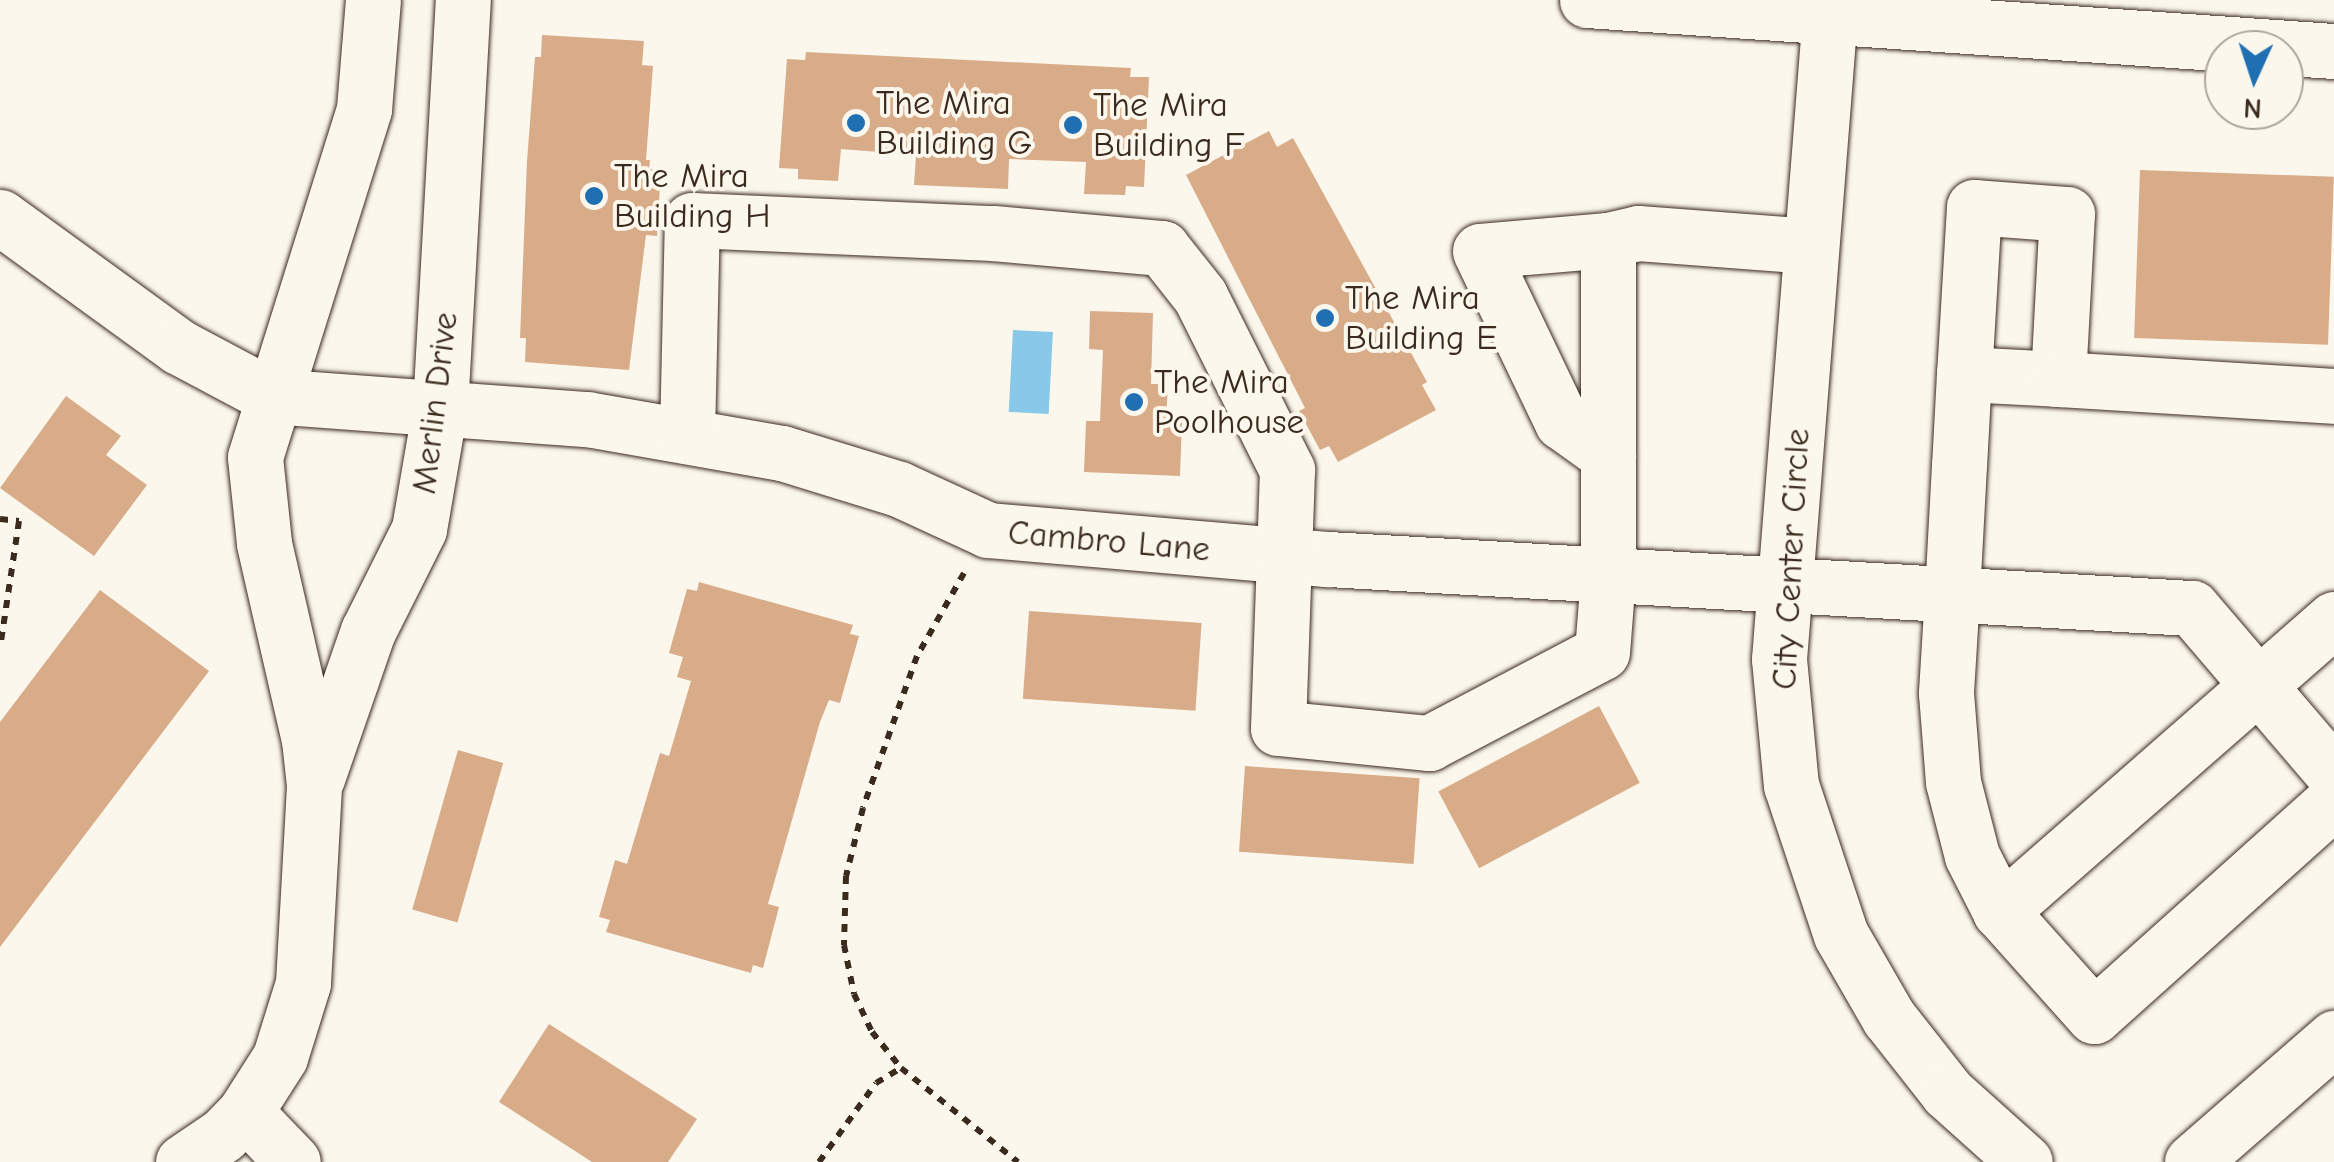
<!DOCTYPE html>
<html>
<head>
<meta charset="utf-8">
<style>
  body { margin:0 }
  #map { position:relative; width:2334px; height:1162px; overflow:hidden; background:#fbf7ec; font-family:"Comic Neue",sans-serif }
  div>[style] { position:absolute }
  .water>* { inset:0; background:#88c8e9; transform-origin:0 0 }
  .building>* { inset:0; background:#d8ac89; transform-origin:0 0 }
  .path>* { height:6px; margin-top:-3px; transform-origin:0; background:repeating-linear-gradient(90deg,#3b2a1e 0 8px,transparent 0 16px) }
  .roads { filter:drop-shadow(0 0 2px #3b2a1e) drop-shadow(0 0 2px #3b2a1e) }
  .minor>* { height:55px; margin:-27.5px; padding:0 27.5px; transform-origin:27.5px; border-radius:27.5px; background:#fbf7ec }
  .major>* { height:55px; margin:-27.5px; padding:0 27.5px; transform-origin:27.5px; border-radius:27.5px; background:#fbf7ec }
  .dots>* { width:28px; height:28px; translate:-50% -50%; box-sizing:border-box; border:5px solid #fbf7ec; border-radius:50% }
  span { translate:-50% -50%; white-space:nowrap; text-align:center; line-height:1.15; -webkit-text-stroke:8px #fbf7ec; paint-order:stroke }
  .poi-label { font-size:35px; color:#3b2a1e }
  .left { translate:0 -50%; text-align:left }
  .street-label { font-size:35px; color:#3b2a1e }
  .north { position:absolute; left:2204px; top:30px; width:100px; height:100px; box-sizing:border-box; background:#fbf7ec; border:2px solid #aea59a; border-radius:50%; rotate:183deg; font-size:28px; font-weight:700; line-height:40px; text-align:center; color:#3b2a1e }
  .north::after { content:''; display:block; margin:auto; width:35px; height:45px; background:#1f6fb2; clip-path:polygon(50% 0,100% 100%,50% 72%,0 100%) }
</style>
</head>
<body>
<div id="map">
  <div class="water">
    <i style="left:1013px;top:330px;width:40px;height:82px;rotate:3deg"></i>
  </div>
  <div class="building">
    <i style="clip-path:polygon(542px 35px,644px 41px,642px 65px,653px 66px,646px 160px,650px 160px,649px 169px,661px 169px,657px 236px,646px 235px,629px 370px,525px 362px,526px 338px,520px 338px,527px 161px,535px 57px,541px 57px)"></i>
    <i style="clip-path:polygon(806px 52px,1131px 68px,1130px 77px,1149px 77px,1144px 187px,1126px 186px,1125px 195px,1084px 194px,1086px 162px,1009px 159px,1008px 189px,914px 185px,916px 155px,841px 149px,838px 181px,798px 179px,798px 169px,779px 168px,787px 59px,805px 60px)"></i>
    <i style="clip-path:polygon(1269px 131px,1277px 147px,1293px 138px,1427px 382px,1422px 385px,1436px 410px,1338px 462px,1329px 446px,1320px 450px,1299px 411px,1305px 408px,1186px 175px)"></i>
    <i style="left:2140px;top:170px;width:194px;height:168px;rotate:2deg"></i>
    <i style="clip-path:polygon(1090px 311px,1153px 313px,1151px 384px,1168px 384px,1166px 421px,1182px 422px,1180px 476px,1084px 472px,1086px 421px,1100px 421px,1103px 350px,1089px 349px)"></i>
    <i style="clip-path:polygon(66px 396px,121px 436px,106px 455px,147px 485px,94px 556px,0 488px)"></i>
    <i style="clip-path:polygon(699px 582px,853px 625px,850px 634px,859px 636px,840px 703px,829px 700px,820px 722px,768px 904px,779px 907px,763px 968px,753px 965px,751px 973px,606px 932px,610px 920px,599px 917px,615px 860px,627px 864px,660px 753px,669px 756px,691px 681px,677px 677px,683px 657px,669px 653px,687px 589px,697px 591px)"></i>
    <i style="clip-path:polygon(100px 590px,209px 671px,0 947px,0 722px)"></i>
    <i style="left:1029px;top:611px;width:173px;height:88px;rotate:4deg"></i>
    <i style="left:1599px;top:706px;width:87px;height:182px;rotate:62deg"></i>
    <i style="left:458px;top:750px;width:47px;height:166px;rotate:16deg"></i>
    <i style="left:1245px;top:766px;width:175px;height:86px;rotate:4deg"></i>
    <i style="clip-path:polygon(549px 1024px,697px 1119px,668px 1162px,592px 1162px,499px 1102px)"></i>
  </div>
  <div class="path">
    <i style="left:0;top:519px;width:19px;rotate:6deg"></i>
    <i style="left:19px;top:521px;width:128px;rotate:98.5deg"></i>
    <i style="left:964px;top:573px;width:95px;rotate:119.5deg"></i>
    <i style="left:917px;top:656px;width:161px;rotate:109.6deg"></i>
    <i style="left:863px;top:808px;width:70px;rotate:104deg"></i>
    <i style="left:846px;top:876px;width:69px;rotate:91.7deg"></i>
    <i style="left:844px;top:945px;width:50px;rotate:78.5deg"></i>
    <i style="left:854px;top:994px;width:42px;rotate:64.7deg"></i>
    <i style="left:872px;top:1032px;width:46px;rotate:51.1deg"></i>
    <i style="left:901px;top:1068px;width:150px;rotate:38.8deg"></i>
    <i style="left:819px;top:1162px;width:97px;rotate:-54.2deg"></i>
    <i style="left:876px;top:1083px;width:29px;rotate:-31deg"></i>
  </div>
  <div class="roads">
    <div class="minor">
      <i style="left:1831px;top:0;width:661px;rotate:94.51deg"></i>
      <i style="left:1779px;top:659px;width:127px;rotate:84.6deg"></i>
      <i style="left:1791px;top:785px;width:158px;rotate:71.6deg"></i>
      <i style="left:1841px;top:935px;width:96px;rotate:60deg"></i>
      <i style="left:1889px;top:1018px;width:95px;rotate:51.8deg"></i>
      <i style="left:1948px;top:1093px;width:103px;rotate:41.9deg"></i>
      <i style="left:0;top:217px;width:221px;rotate:36deg"></i>
      <i style="left:179px;top:347px;width:104px;rotate:28deg"></i>
      <i style="left:271px;top:396px;width:317px;rotate:4.2deg"></i>
      <i style="left:587px;top:419px;width:198px;rotate:9.9deg"></i>
      <i style="left:782px;top:453px;width:122px;rotate:17.1deg"></i>
      <i style="left:899px;top:489px;width:98px;rotate:24.7deg"></i>
      <i style="left:988px;top:530px;width:341px;rotate:4.9deg"></i>
      <i style="left:1328px;top:559px;width:865px;rotate:3.25deg"></i>
      <i style="left:2192px;top:608px;width:218px;rotate:49.5deg"></i>
      <i style="left:1608px;top:240px;width:31px;rotate:-13deg"></i>
      <i style="left:1638px;top:233px;width:173px;rotate:4.3deg"></i>
      <i style="left:1964px;top:374px;width:94px;rotate:3deg"></i>
      <i style="left:2058px;top:379px;width:165px;rotate:-86.9deg"></i>
      <i style="left:2067px;top:214px;width:93px;rotate:-175.7deg"></i>
      <i style="left:1974px;top:207px;width:167px;rotate:93.4deg"></i>
      <i style="left:1964px;top:374px;width:91px;rotate:93.1deg"></i>
      <i style="left:1959px;top:465px;width:129px;rotate:93.1deg"></i>
      <i style="left:1952px;top:594px;width:99px;rotate:93.5deg"></i>
      <i style="left:1946px;top:693px;width:89px;rotate:85.5deg"></i>
      <i style="left:1953px;top:782px;width:76px;rotate:75.6deg"></i>
      <i style="left:1972px;top:856px;width:62px;rotate:63deg"></i>
      <i style="left:2058px;top:379px;width:277px;rotate:3.5deg"></i>
      <i style="left:687px;top:436px;width:216px;rotate:-88.7deg"></i>
      <i style="left:692px;top:220px;width:301px;rotate:2.5deg"></i>
      <i style="left:993px;top:233px;width:170px;rotate:5.1deg"></i>
      <i style="left:1162px;top:248px;width:61px;rotate:51.6deg"></i>
      <i style="left:1200px;top:296px;width:195px;rotate:63.4deg"></i>
      <i style="left:1287px;top:470px;width:258px;rotate:92deg"></i>
      <i style="left:1278px;top:728px;width:152px;rotate:5.7deg"></i>
      <i style="left:1429px;top:743px;width:195px;rotate:-27.7deg"></i>
      <i style="left:1602px;top:652px;width:77px;rotate:-85.5deg"></i>
      <i style="left:1608px;top:575px;width:335px;rotate:-90deg"></i>
      <i style="left:1608px;top:240px;width:128px;rotate:175.1deg"></i>
      <i style="left:1480px;top:251px;width:190px;rotate:64.4deg"></i>
      <i style="left:1562px;top:422px;width:57px;rotate:35.7deg"></i>
      <i style="left:2334px;top:619px;width:444px;rotate:138.8deg"></i>
      <i style="left:2000px;top:911px;width:141px;rotate:48.2deg"></i>
      <i style="left:2094px;top:1016px;width:322px;rotate:-41.9deg"></i>
      <i style="left:317px;top:778px;width:156px;rotate:-70.9deg"></i>
      <i style="left:368px;top:631px;width:114px;rotate:-63.4deg"></i>
      <i style="left:419px;top:529px;width:123px;rotate:-80.2deg"></i>
      <i style="left:440px;top:408px;width:409px;rotate:-86.8deg"></i>
      <i style="left:245px;top:1112px;width:69px;rotate:46.2deg"></i>
      <i style="left:183px;top:1162px;width:48px;rotate:-34deg"></i>
      <i style="left:223px;top:1135px;width:32px;rotate:-46deg"></i>
      <i style="left:245px;top:1112px;width:65px;rotate:-57.5deg"></i>
      <i style="left:280px;top:1057px;width:77px;rotate:-72.7deg"></i>
      <i style="left:303px;top:983px;width:198px;rotate:-86.8deg"></i>
      <i style="left:314px;top:785px;width:45px;rotate:-96.3deg"></i>
      <i style="left:309px;top:740px;width:202px;rotate:-102.9deg"></i>
      <i style="left:264px;top:543px;width:86px;rotate:-96deg"></i>
      <i style="left:255px;top:457px;width:365px;rotate:-72.6deg"></i>
      <i style="left:364px;top:109px;width:109px;rotate:-85.3deg"></i>
      <i style="left:2192px;top:1162px;width:189px;rotate:-41.1deg"></i>
    </div>
    <div class="major">
      <i style="left:1587px;top:0;width:749px;rotate:3.91deg"></i>
    </div>
  </div>
  <div class="dots">
    <i style="left:856px;top:123px;background:#1f6fb2"></i>
    <i style="left:1073px;top:125px;background:#1f6fb2"></i>
    <i style="left:594px;top:196px;background:#1f6fb2"></i>
    <i style="left:1325px;top:318px;background:#1f6fb2"></i>
    <i style="left:1134px;top:402px;background:#1f6fb2"></i>
  </div>
  <div class="poi-label">
    <span class="left" style="left:876px;top:123px">The Mira<br>Building G</span>
    <span class="left" style="left:1093px;top:125px">The Mira<br>Building F</span>
    <span class="left" style="left:614px;top:196px">The Mira<br>Building H</span>
    <span class="left" style="left:1345px;top:318px">The Mira<br>Building E</span>
    <span class="left" style="left:1154px;top:402px">The Mira<br>Poolhouse</span>
  </div>
  <div class="street-label">
    <span style="left:435px;top:403px;rotate:-83deg">Merlin Drive</span>
    <span style="left:1109px;top:541px;rotate:5deg">Cambro Lane</span>
    <span style="left:1791px;top:559px;rotate:-87deg">City Center Circle</span>
  </div>
  <div class="north">N</div>
</div>
</body>
</html>
